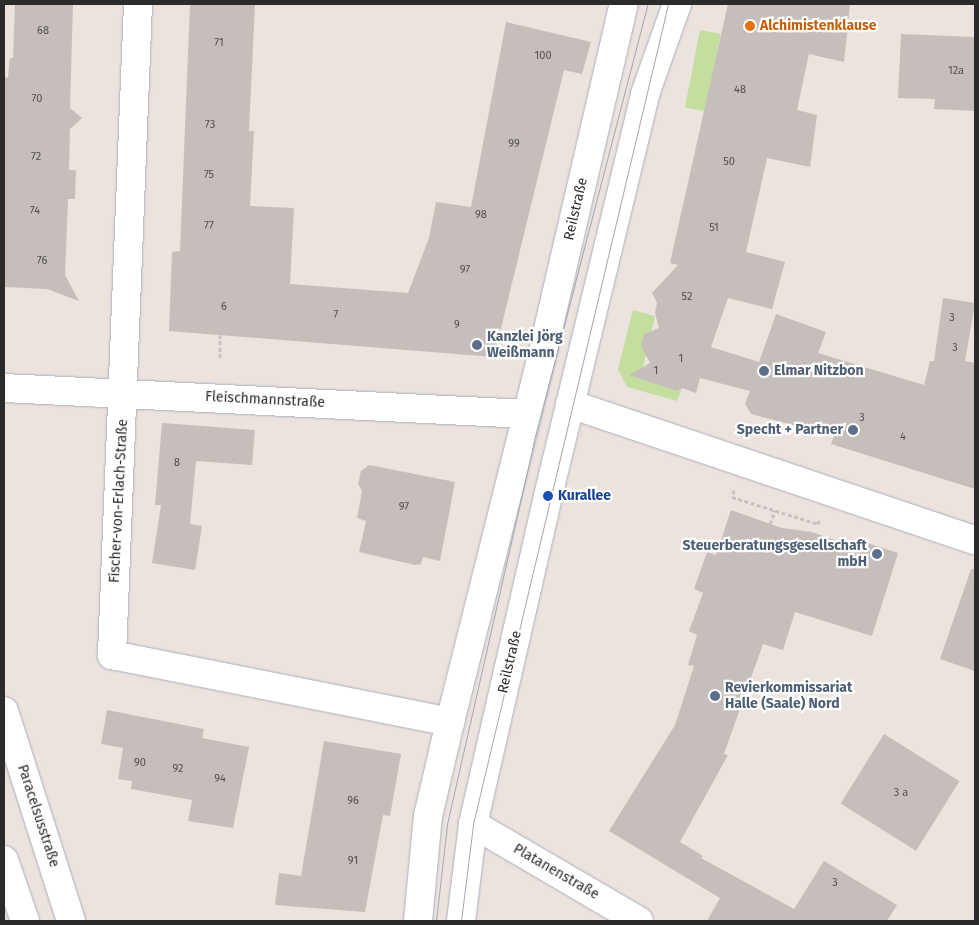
<!DOCTYPE html>
<html>
<head>
<meta charset="utf-8">
<style>
  body { margin:0 }
  #map { position:relative; width:979px; height:925px; overflow:hidden; background:#ece3df; font-family:"Fira Sans",sans-serif }
  div>[style] { position:absolute }
  .green>* { inset:0; background:#c3de9f; transform-origin:0 0 }
  .building>* { inset:0; background:#c5beba; transform-origin:0 0 }
  .path>* { height:3px; margin-top:-1.5px; transform-origin:0; background:repeating-linear-gradient(90deg,#c4c4c4 0 4px,transparent 0 6.5px) }
  .roads { filter:drop-shadow(0 0 1px #abb0b7) drop-shadow(0 0 1px #abb0b7) }
  .street>* { height:28px; margin:-14px; padding:0 14px; transform-origin:14px; border-radius:14px; background:#fff }
  .secondary>* { height:28px; margin:-14px; padding:0 14px; transform-origin:14px; border-radius:14px; background:#fff }
  .tram>* { height:1px; margin:-0.5px; padding:0 0.5px; transform-origin:0.5px; border-radius:0.5px; background:#a1a8b4 }
  .dots>* { width:14px; height:14px; translate:-50% -50%; box-sizing:border-box; border:2px solid #fff; border-radius:50% }
  span { translate:-50% -50%; white-space:nowrap; text-align:center; line-height:1.15; -webkit-text-stroke:4.5px #fff; paint-order:stroke }
  .number-label { font-size:11px; color:#52504f }
  .number-label span { -webkit-text-stroke-width:0 }
  .food-label { font-size:14px; color:#c56008; font-weight:700 }
  .left { translate:0 -50%; text-align:left }
  .street-label { font-size:14px; color:#2b2b2b }
  .service-label { font-size:14px; color:#4e5e75; font-weight:700 }
  .right { translate:-100% -50%; text-align:right }
  .transit-label { font-size:14px; color:#164399; font-weight:700 }
  .frame { position:absolute; inset:0; border:5px solid #2b2b2b; pointer-events:none }
</style>
</head>
<body>
<div id="map">
  <div class="green">
    <i style="left:700px;top:30px;width:21px;height:79px;rotate:11deg"></i>
    <i style="clip-path:polygon(633px 310px,655px 316px,643px 367px,638px 370px,644px 381px,650px 378px,664px 381px,666px 387px,676px 391px,682px 388px,677px 401px,627px 387px,618px 369px)"></i>
  </div>
  <div class="building">
    <i style="clip-path:polygon(15px 4px,73px 4px,70px 108px,82px 118px,70px 129px,69px 170px,76px 170px,75px 199px,68px 199px,65px 275px,79px 301px,47px 289px,4px 287px,4px 78px,8px 77px,10px 58px,13px 58px)"></i>
    <i style="clip-path:polygon(190px 4px,255px 4px,249px 131px,254px 131px,250px 206px,294px 208px,290px 284px,408px 293px,429px 238px,436px 202px,471px 207px,506px 22px,591px 42px,582px 74px,564px 70px,494px 357px,169px 331px,172px 252px,180px 251px)"></i>
    <i style="clip-path:polygon(728px 4px,850px 4px,844px 62px,809px 54px,797px 110px,817px 115px,810px 167px,767px 158px,746px 252px,785px 262px,772px 309px,728px 298px,711px 347px,759px 362px,776px 314px,826px 332px,818px 353px,924px 385px,930px 361px,934px 361px,943px 298px,975px 303px,965px 361px,975px 363px,975px 489px,831px 444px,834px 436px,751px 414px,745px 404px,750px 391px,700px 378px,696px 393px,682px 388px,677px 391px,629px 375px,650px 363px,641px 346px,644px 334px,659px 328px,655px 313px,657px 303px,652px 293px,678px 265px,670px 263px)"></i>
    <i style="clip-path:polygon(901px 34px,975px 37px,975px 111px,934px 109px,935px 99px,898px 98px)"></i>
    <i style="clip-path:polygon(162px 423px,255px 430px,252px 465px,196px 461px,190px 524px,202px 526px,195px 570px,152px 563px,161px 505px,155px 505px)"></i>
    <i style="clip-path:polygon(369px 465px,455px 482px,440px 561px,423px 557px,421px 564px,415px 565px,359px 552px,366px 521px,357px 518px,362px 491px,358px 484px,361px 471px)"></i>
    <i style="clip-path:polygon(731px 510px,782px 528px,812px 532px,853px 546px,855px 539px,898px 553px,872px 636px,795px 612px,783px 650px,763px 644px,724px 754px,728px 755px,680px 842px,703px 856px,701px 858px,794px 909px,824px 861px,897px 905px,887px 921px,707px 921px,720px 898px,609px 831px,675px 725px,694px 666px,688px 665px,697px 635px,689px 631px,703px 593px,694px 589px,707px 552px,716px 555px)"></i>
    <i style="clip-path:polygon(971px 569px,975px 569px,975px 671px,940px 659px)"></i>
    <i style="clip-path:polygon(107px 710px,204px 729px,202px 738px,249px 747px,233px 828px,188px 821px,192px 800px,131px 789px,132px 781px,118px 779px,123px 748px,101px 744px)"></i>
    <i style="left:884px;top:734px;width:89px;height:82px;rotate:32deg"></i>
    <i style="clip-path:polygon(324px 741px,401px 754px,390px 816px,383px 815px,365px 912px,275px 905px,279px 873px,301px 876px)"></i>
  </div>
  <div class="path">
    <i style="left:220px;top:358px;width:23px;rotate:-90deg"></i>
    <i style="left:734px;top:490px;width:7px;rotate:106deg"></i>
    <i style="left:732px;top:497px;width:90px;rotate:17.4deg"></i>
    <i style="left:818px;top:524px;width:4px;rotate:-76deg"></i>
    <i style="left:770px;top:524px;width:15px;rotate:-70deg"></i>
  </div>
  <div class="roads">
    <div class="street">
      <i style="left:138px;top:4px;width:652px;rotate:92.29deg"></i>
      <i style="left:112px;top:655px;width:345px;rotate:11.2deg"></i>
      <i style="left:4px;top:388px;width:524px;rotate:2.85deg"></i>
      <i style="left:570px;top:404px;width:427px;rotate:18.6deg"></i>
      <i style="left:473px;top:824px;width:192px;rotate:30.3deg"></i>
    </div>
    <div class="secondary">
      <i style="left:4px;top:711px;width:220px;rotate:72.3deg"></i>
      <i style="left:4px;top:860px;width:65px;rotate:71deg"></i>
      <i style="left:418px;top:921px;width:105px;rotate:-84.6deg"></i>
      <i style="left:428px;top:816px;width:97px;rotate:-76.8deg"></i>
      <i style="left:450px;top:722px;width:382px;rotate:-75.9deg"></i>
      <i style="left:543px;top:351px;width:356px;rotate:-76.9deg"></i>
      <i style="left:461px;top:921px;width:98px;rotate:-82.9deg"></i>
      <i style="left:473px;top:824px;width:336px;rotate:-77.1deg"></i>
      <i style="left:548px;top:496px;width:414px;rotate:-76.4deg"></i>
      <i style="left:645px;top:94px;width:96px;rotate:-70.4deg"></i>
    </div>
  </div>
  <div class="tram">
    <i style="left:436px;top:921px;width:98px;rotate:-83.5deg"></i>
    <i style="left:447px;top:824px;width:390px;rotate:-77.2deg"></i>
    <i style="left:533px;top:444px;width:455px;rotate:-75.4deg"></i>
    <i style="left:461px;top:921px;width:98px;rotate:-82.9deg"></i>
    <i style="left:473px;top:824px;width:843px;rotate:-76.62deg"></i>
  </div>
  <div class="dots">
    <i style="left:750px;top:26px;background:#e8710a"></i>
    <i style="left:477px;top:345px;background:#5c6f8a"></i>
    <i style="left:764px;top:371px;background:#5c6f8a"></i>
    <i style="left:853px;top:430px;background:#5c6f8a"></i>
    <i style="left:548px;top:496px;background:#1a4fb4"></i>
    <i style="left:877px;top:554px;background:#5c6f8a"></i>
    <i style="left:715px;top:696px;background:#5c6f8a"></i>
  </div>
  <div class="number-label">
    <span style="left:43px;top:31px">68</span>
    <span style="left:219px;top:43px">71</span>
    <span style="left:543px;top:56px">100</span>
    <span style="left:956px;top:71px">12a</span>
    <span style="left:740px;top:90px">48</span>
    <span style="left:37px;top:99px">70</span>
    <span style="left:210px;top:125px">73</span>
    <span style="left:514px;top:144px">99</span>
    <span style="left:36px;top:157px">72</span>
    <span style="left:729px;top:162px">50</span>
    <span style="left:209px;top:175px">75</span>
    <span style="left:35px;top:211px">74</span>
    <span style="left:481px;top:215px">98</span>
    <span style="left:209px;top:226px">77</span>
    <span style="left:714px;top:228px">51</span>
    <span style="left:42px;top:261px">76</span>
    <span style="left:465px;top:270px">97</span>
    <span style="left:687px;top:297px">52</span>
    <span style="left:224px;top:307px">6</span>
    <span style="left:336px;top:315px">7</span>
    <span style="left:952px;top:318px">3</span>
    <span style="left:457px;top:325px">9</span>
    <span style="left:955px;top:348px">3</span>
    <span style="left:681px;top:359px">1</span>
    <span style="left:656px;top:371px">1</span>
    <span style="left:862px;top:418px">3</span>
    <span style="left:903px;top:437px">4</span>
    <span style="left:177px;top:463px">8</span>
    <span style="left:404px;top:507px">97</span>
    <span style="left:140px;top:763px">90</span>
    <span style="left:178px;top:769px">92</span>
    <span style="left:220px;top:779px">94</span>
    <span style="left:901px;top:793px">3 a</span>
    <span style="left:353px;top:801px">96</span>
    <span style="left:353px;top:861px">91</span>
    <span style="left:835px;top:883px">3</span>
  </div>
  <div class="food-label">
    <span class="left" style="left:760px;top:26px">Alchimistenklause</span>
  </div>
  <div class="street-label">
    <span style="left:576px;top:209px;rotate:-77deg">Reilstraße</span>
    <span style="left:265px;top:400px;rotate:3deg">Fleischmannstraße</span>
    <span style="left:119px;top:501px;rotate:-87deg">Fischer-von-Erlach-Straße</span>
    <span style="left:510px;top:662px;rotate:-77deg">Reilstraße</span>
    <span style="left:38px;top:816px;rotate:72deg">Paracelsusstraße</span>
    <span style="left:556px;top:872px;rotate:30deg">Platanenstraße</span>
  </div>
  <div class="service-label">
    <span class="left" style="left:487px;top:345px">Kanzlei Jörg<br>Weißmann</span>
    <span class="left" style="left:774px;top:371px">Elmar Nitzbon</span>
    <span class="right" style="left:843px;top:430px">Specht + Partner</span>
    <span class="right" style="left:867px;top:554px">Steuerberatungsgesellschaft<br>mbH</span>
    <span class="left" style="left:725px;top:696px">Revierkommissariat<br>Halle (Saale) Nord</span>
  </div>
  <div class="transit-label">
    <span class="left" style="left:558px;top:496px">Kurallee</span>
  </div>
  <div class="frame"></div>
</div>
</body>
</html>
